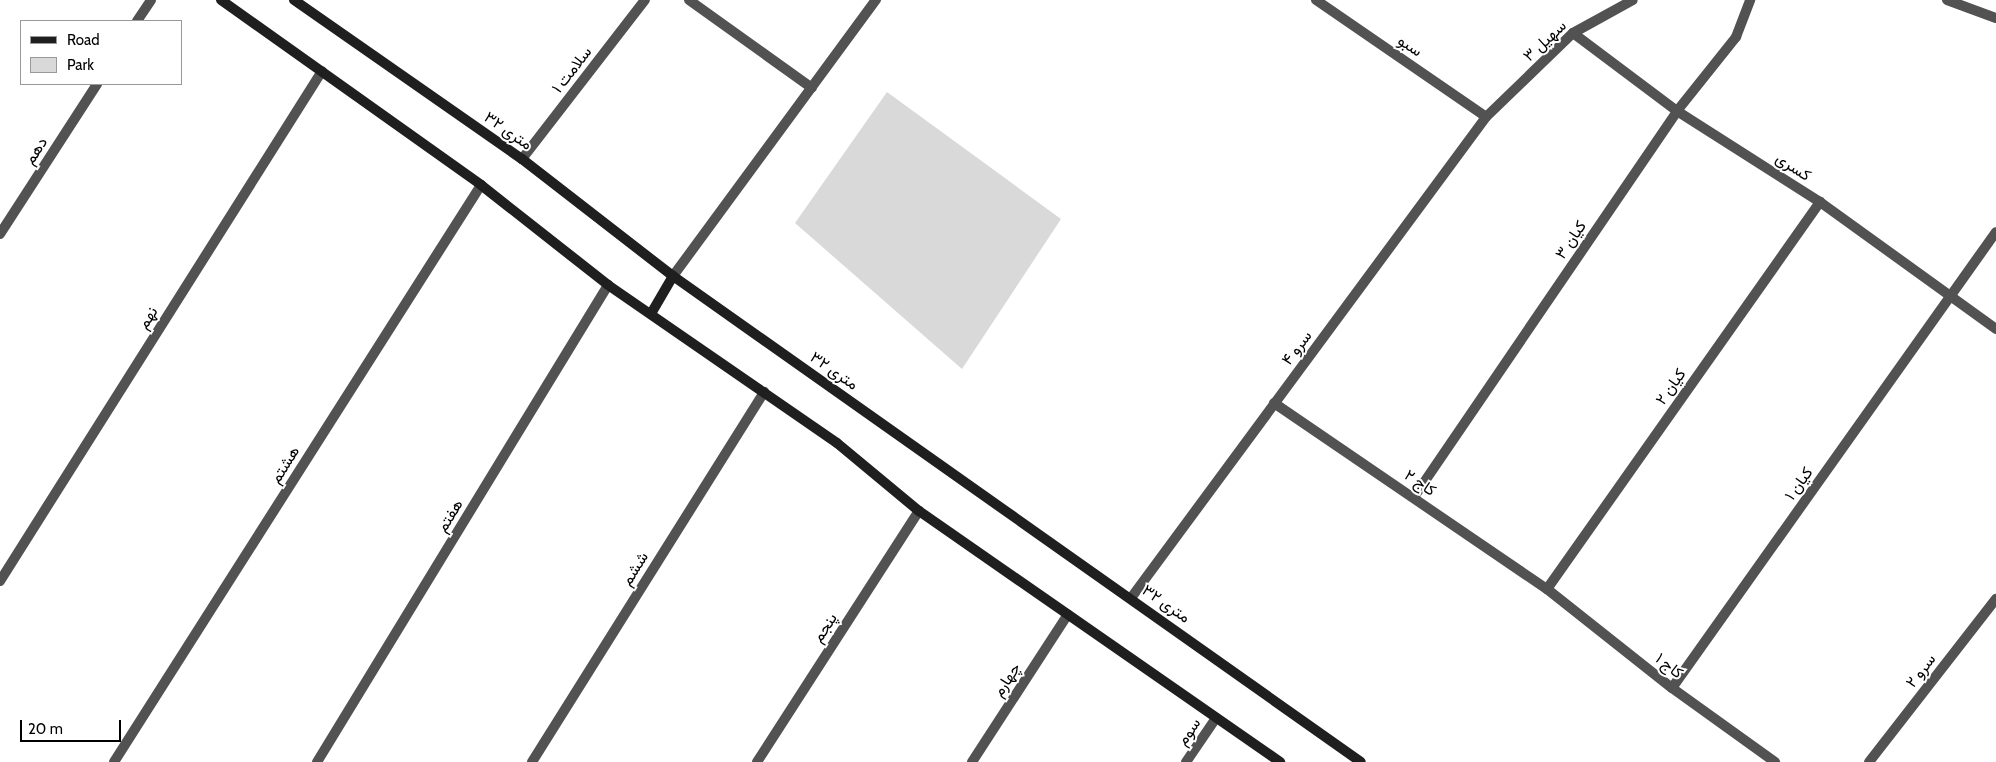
<!DOCTYPE html>
<html>
<head>
<meta charset="utf-8">
<style>
  body { margin:0 }
  #map { position:relative; width:1996px; height:762px; overflow:hidden; background:#fff; font-family:Cabin,Vazirmatn,sans-serif }
  div>[style] { position:absolute }
  .green>* { inset:0; background:#d9d9d9 }
  .street>* { height:10px; margin:-5px; padding:0 5px; transform-origin:5px; border-radius:5px; background:#525252 }
  .secondary>* { height:10px; margin:-5px; padding:0 5px; transform-origin:5px; border-radius:5px; background:#1f1f1f }
  span { translate:-50% -50%; white-space:nowrap; text-align:center; line-height:1.15; -webkit-text-stroke:4px #fff; paint-order:stroke }
  .street-label { font-size:16px; color:#000 }
  .legend { position:absolute; left:20px; top:20px; width:162px; height:65px; box-sizing:border-box; background:#fff; border:1px solid #999; margin:0; padding:6px 9px; list-style:none; font-size:15px; color:#000 }
  .legend li { display:flex; align-items:center; gap:10px; height:25px }
  .legend b { width:25px; border:1px solid #999 }
  .scale { position:absolute; left:20px; top:720px; width:101px; height:22px; box-sizing:border-box; border:2px solid #000; border-top:0; padding-left:6px; font-size:15px; line-height:18px; white-space:nowrap; color:#000; -webkit-text-stroke:4px #fff; paint-order:stroke }
</style>
</head>
<body>
<div id="map">
  <div class="green">
    <i style="clip-path:polygon(887px 92px,1061px 219px,962px 369px,795px 223px)"></i>
  </div>
  <div class="street">
    <i style="left:689px;top:0;width:151px;rotate:35.6deg"></i>
    <i style="left:1316px;top:0;width:206px;rotate:34.5deg"></i>
    <i style="left:1947px;top:0;width:52px;rotate:20.2deg"></i>
    <i style="left:137px;top:21px;width:25px;rotate:-56deg"></i>
    <i style="left:1573px;top:33px;width:130px;rotate:36.9deg"></i>
    <i style="left:1677px;top:111px;width:169px;rotate:32.5deg"></i>
    <i style="left:1820px;top:202px;width:217px;rotate:35.8deg"></i>
    <i style="left:522px;top:159px;width:201px;rotate:-52.3deg"></i>
    <i style="left:0;top:234px;width:179px;rotate:-57.1deg"></i>
    <i style="left:673px;top:276px;width:343px;rotate:-53.7deg"></i>
    <i style="left:1274px;top:403px;width:330px;rotate:34.3deg"></i>
    <i style="left:1547px;top:589px;width:159px;rotate:38.4deg"></i>
    <i style="left:1672px;top:688px;width:127px;rotate:35.7deg"></i>
    <i style="left:1414px;top:497px;width:467px;rotate:-55.7deg"></i>
    <i style="left:1677px;top:111px;width:95px;rotate:-51.4deg"></i>
    <i style="left:1736px;top:37px;width:40px;rotate:-69deg"></i>
    <i style="left:0;top:581px;width:603px;rotate:-57.73deg"></i>
    <i style="left:1547px;top:589px;width:474px;rotate:-54.8deg"></i>
    <i style="left:1131px;top:598px;width:598px;rotate:-53.57deg"></i>
    <i style="left:1486px;top:117px;width:121px;rotate:-44deg"></i>
    <i style="left:1573px;top:33px;width:68px;rotate:-28.8deg"></i>
    <i style="left:1672px;top:688px;width:559px;rotate:-54.61deg"></i>
    <i style="left:114px;top:762px;width:684px;rotate:-57.54deg"></i>
    <i style="left:317px;top:762px;width:559px;rotate:-58.61deg"></i>
    <i style="left:532px;top:762px;width:437px;rotate:-57.9deg"></i>
    <i style="left:757px;top:762px;width:299px;rotate:-57.2deg"></i>
    <i style="left:972px;top:762px;width:176px;rotate:-57deg"></i>
    <i style="left:1186px;top:762px;width:53px;rotate:-55.7deg"></i>
    <i style="left:1869px;top:762px;width:207px;rotate:-52.1deg"></i>
  </div>
  <div class="secondary">
    <i style="left:221px;top:0;width:319px;rotate:35.4deg"></i>
    <i style="left:481px;top:185px;width:162px;rotate:38.2deg"></i>
    <i style="left:608px;top:285px;width:278px;rotate:34.6deg"></i>
    <i style="left:837px;top:443px;width:107px;rotate:39.7deg"></i>
    <i style="left:919px;top:511px;width:440px;rotate:34.8deg"></i>
    <i style="left:294px;top:0;width:278px;rotate:34.9deg"></i>
    <i style="left:522px;top:159px;width:191px;rotate:37.8deg"></i>
    <i style="left:673px;top:276px;width:842px;rotate:35.24deg"></i>
    <i style="left:652px;top:312px;width:42px;rotate:-59.7deg"></i>
  </div>
  <div class="street-label">
    <span style="left:1545px;top:41px;rotate:-43deg">سهیل ۳</span>
    <span style="left:1410px;top:46px;rotate:34deg">سبو</span>
    <span style="left:572px;top:70px;rotate:-52deg">سلامت ۱</span>
    <span style="left:508px;top:131px;rotate:35deg">۳۲ متری</span>
    <span style="left:36px;top:151px;rotate:-57deg">دهم</span>
    <span style="left:1793px;top:167px;rotate:33deg">کسری</span>
    <span style="left:1571px;top:240px;rotate:-56deg">کیان ۳</span>
    <span style="left:148px;top:318px;rotate:-58deg">نهم</span>
    <span style="left:1297px;top:348px;rotate:-53deg">سرو ۴</span>
    <span style="left:834px;top:371px;rotate:35deg">۳۲ متری</span>
    <span style="left:1671px;top:387px;rotate:-55deg">کیان ۲</span>
    <span style="left:285px;top:465px;rotate:-58deg">هشتم</span>
    <span style="left:1420px;top:483px;rotate:34deg">کاج ۲</span>
    <span style="left:1799px;top:484px;rotate:-55deg">کیان ۱</span>
    <span style="left:450px;top:516px;rotate:-59deg">هفتم</span>
    <span style="left:635px;top:569px;rotate:-58deg">ششم</span>
    <span style="left:1166px;top:604px;rotate:35deg">۳۲ متری</span>
    <span style="left:825px;top:628px;rotate:-57deg">پنجم</span>
    <span style="left:1669px;top:666px;rotate:38deg">کاج ۱</span>
    <span style="left:1921px;top:671px;rotate:-52deg">سرو ۲</span>
    <span style="left:1007px;top:680px;rotate:-57deg">چهارم</span>
    <span style="left:1189px;top:732px;rotate:-56deg">سوم</span>
  </div>
  <ul class="legend">
  <li><b style="height:6px;background:#1f1f1f"></b>Road</li>
  <li><b style="height:14px;background:#d9d9d9"></b>Park</li>
  </ul>
  <div class="scale">20 m</div>
</div>
</body>
</html>
